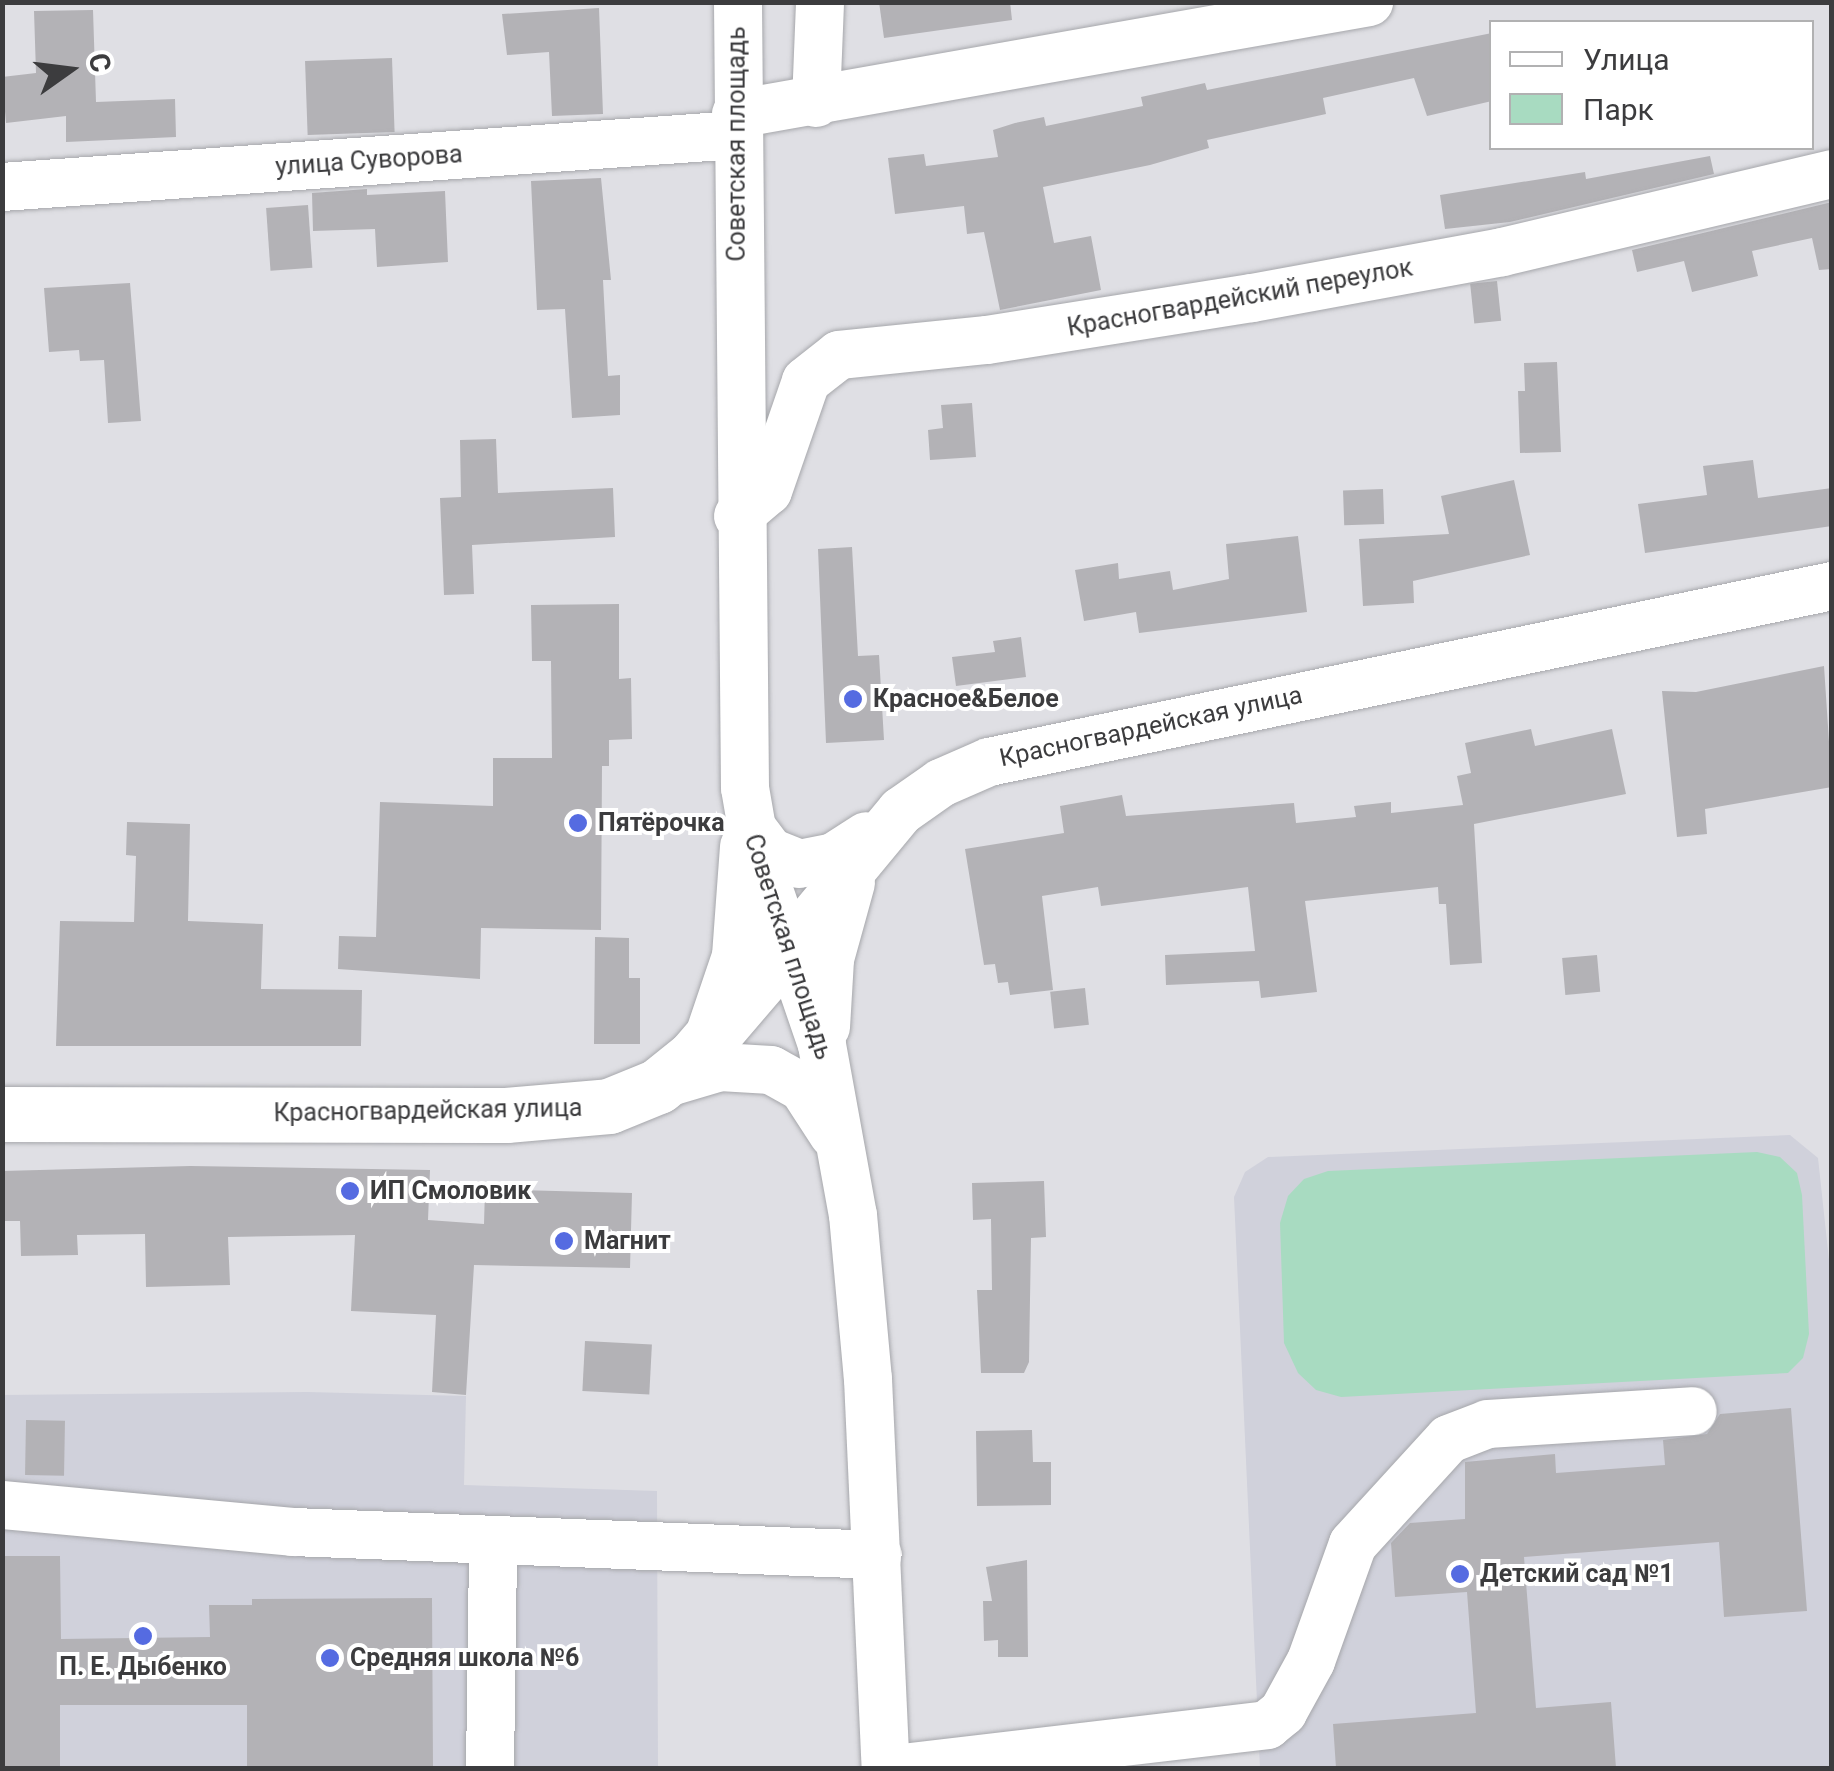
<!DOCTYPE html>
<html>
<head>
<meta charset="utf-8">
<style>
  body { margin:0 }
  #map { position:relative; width:1834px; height:1771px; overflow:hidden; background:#dfdfe4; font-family:Roboto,sans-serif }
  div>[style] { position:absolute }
  .built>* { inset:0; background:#d0d1db }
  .green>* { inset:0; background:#a8dbc1 }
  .building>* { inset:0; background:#b3b2b6; transform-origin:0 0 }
  .roads { filter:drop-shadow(0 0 2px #a6a7ab) drop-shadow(0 0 2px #a6a7ab) }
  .minor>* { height:48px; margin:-24px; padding:0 24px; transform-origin:24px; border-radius:24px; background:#fff }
  .major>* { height:55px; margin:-27.5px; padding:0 27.5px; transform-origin:27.5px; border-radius:27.5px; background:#fff }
  .dots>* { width:28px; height:28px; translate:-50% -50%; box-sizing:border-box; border:5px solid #fff; border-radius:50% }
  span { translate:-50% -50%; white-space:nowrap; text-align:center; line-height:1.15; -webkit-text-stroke:8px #fff; paint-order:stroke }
  .street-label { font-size:25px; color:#3c3c3e }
  .poi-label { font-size:25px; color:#3c3c3e; font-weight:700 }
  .left { translate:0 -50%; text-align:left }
  .frame { position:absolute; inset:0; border:5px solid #3c3c3e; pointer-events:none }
  .legend { position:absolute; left:1489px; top:20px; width:325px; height:130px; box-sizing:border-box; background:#fff; border:2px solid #b1b1b2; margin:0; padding:12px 18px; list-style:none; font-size:30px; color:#3c3c3e }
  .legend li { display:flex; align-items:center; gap:20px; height:50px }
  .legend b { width:50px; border:2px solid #b1b1b2 }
  .north { position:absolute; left:20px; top:20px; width:100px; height:100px; -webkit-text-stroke:8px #fff; paint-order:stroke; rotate:76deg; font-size:28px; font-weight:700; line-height:40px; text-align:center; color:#3c3c3e }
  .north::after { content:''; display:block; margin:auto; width:35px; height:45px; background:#3c3c3e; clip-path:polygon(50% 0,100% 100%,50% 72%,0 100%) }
</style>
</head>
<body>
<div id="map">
  <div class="built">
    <i style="clip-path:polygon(1790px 1135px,1818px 1158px,1832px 1288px,1831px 1768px,1260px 1768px,1234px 1197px,1245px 1172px,1268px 1157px)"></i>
    <i style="clip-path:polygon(307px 1392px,466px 1396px,464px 1485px,657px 1491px,658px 1768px,3px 1768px,2px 1395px)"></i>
  </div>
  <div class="green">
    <i style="clip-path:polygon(1757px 1152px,1780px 1157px,1797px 1173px,1802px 1195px,1809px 1334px,1803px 1358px,1788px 1373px,1341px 1397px,1316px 1390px,1298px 1373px,1284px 1343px,1280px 1223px,1288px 1196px,1304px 1179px,1328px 1171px)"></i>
  </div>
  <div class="building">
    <i style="clip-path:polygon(879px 2px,1010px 2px,1012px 20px,884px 38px)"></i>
    <i style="clip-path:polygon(599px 8px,603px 114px,552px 116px,549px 52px,507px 55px,502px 14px)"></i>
    <i style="clip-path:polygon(93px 10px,96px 102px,175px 99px,176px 137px,66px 142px,66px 116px,6px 123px,2px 77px,36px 73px,34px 11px)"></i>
    <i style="clip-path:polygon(1492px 33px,1492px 101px,1427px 116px,1414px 78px,1323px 98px,1326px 114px,1207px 140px,1209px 148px,1150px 165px,1043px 187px,1054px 243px,1091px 236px,1101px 290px,1000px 310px,984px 232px,967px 234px,964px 206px,895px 214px,888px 158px,924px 154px,926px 166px,998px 157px,993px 130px,1015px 123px,1044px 117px,1046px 126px,1143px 106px,1141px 97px,1205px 83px,1207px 90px)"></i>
    <i style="left:392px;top:58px;width:74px;height:87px;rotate:88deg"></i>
    <i style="clip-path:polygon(1710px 156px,1714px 174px,1510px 222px,1445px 229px,1440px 195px,1585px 172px,1586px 179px)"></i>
    <i style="clip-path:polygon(601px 178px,611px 280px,603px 280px,608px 376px,620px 375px,620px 415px,572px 418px,565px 309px,537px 310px,531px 181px)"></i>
    <i style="clip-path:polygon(367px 189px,367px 195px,445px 191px,448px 262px,377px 267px,375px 229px,313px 231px,312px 193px)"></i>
    <i style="clip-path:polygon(1832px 202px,1832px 269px,1819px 270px,1812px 238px,1752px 251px,1758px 276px,1692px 292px,1684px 261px,1637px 272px,1632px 250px)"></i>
    <i style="left:308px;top:205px;width:63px;height:42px;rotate:86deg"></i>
    <i style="left:1497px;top:281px;width:40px;height:27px;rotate:84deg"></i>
    <i style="clip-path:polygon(130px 283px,141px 421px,108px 423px,104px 360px,80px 361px,79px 350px,49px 352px,44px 288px)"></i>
    <i style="clip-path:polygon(1557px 362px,1561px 452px,1520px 453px,1518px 391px,1525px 391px,1524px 363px)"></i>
    <i style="clip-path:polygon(972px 403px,976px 457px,930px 460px,928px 430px,943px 428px,941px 405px)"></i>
    <i style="clip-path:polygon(496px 439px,498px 493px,613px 488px,615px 537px,472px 545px,474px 594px,444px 595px,440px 498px,461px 497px,460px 440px)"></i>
    <i style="clip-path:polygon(1753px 460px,1758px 498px,1832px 488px,1832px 526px,1645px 553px,1638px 504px,1707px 495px,1703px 466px)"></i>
    <i style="clip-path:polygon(1514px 480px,1530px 555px,1413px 581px,1414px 603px,1363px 606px,1359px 539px,1449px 534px,1441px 496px)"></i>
    <i style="left:1383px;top:489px;width:35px;height:40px;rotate:88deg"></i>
    <i style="clip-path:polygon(1298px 536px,1307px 612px,1139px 633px,1136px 612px,1084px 621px,1075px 570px,1118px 563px,1119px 579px,1170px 571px,1173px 590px,1229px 579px,1226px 544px)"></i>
    <i style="clip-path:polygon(852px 547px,858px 656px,879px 655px,884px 740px,826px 743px,818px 549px)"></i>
    <i style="clip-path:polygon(619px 604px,619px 679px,631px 678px,632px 739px,609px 740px,609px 766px,602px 766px,601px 930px,481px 928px,480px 979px,338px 969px,339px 936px,376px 937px,380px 802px,493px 806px,493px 758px,552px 758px,551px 661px,532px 661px,531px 605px)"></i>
    <i style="clip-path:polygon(1021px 637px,1026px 677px,956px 686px,952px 657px,995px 652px,993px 641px)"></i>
    <i style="clip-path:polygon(1824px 666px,1832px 787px,1705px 809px,1707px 834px,1677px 837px,1662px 691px,1696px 692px)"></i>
    <i style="clip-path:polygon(1531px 729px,1535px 746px,1612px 729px,1626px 794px,1474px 824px,1482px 963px,1450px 965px,1446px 904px,1439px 904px,1438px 887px,1305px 901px,1317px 992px,1261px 998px,1259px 981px,1166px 985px,1165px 955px,1255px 951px,1248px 887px,1101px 906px,1098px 887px,1042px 896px,1053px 990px,1010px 995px,1008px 982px,998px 983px,995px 964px,984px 965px,965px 849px,1064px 833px,1060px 806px,1122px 795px,1126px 816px,1294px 803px,1296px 823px,1356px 817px,1354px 806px,1391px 802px,1391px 813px,1463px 805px,1457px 776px,1471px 773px,1465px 743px)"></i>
    <i style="clip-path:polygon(127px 822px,190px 824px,188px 921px,263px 924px,261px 989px,362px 990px,361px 1046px,56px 1046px,60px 921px,134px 922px,136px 856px,126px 855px)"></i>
    <i style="clip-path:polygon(595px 937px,629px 938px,629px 978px,640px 978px,640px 1044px,594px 1044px)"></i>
    <i style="left:1597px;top:955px;width:37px;height:35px;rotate:85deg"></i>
    <i style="left:1085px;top:988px;width:37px;height:35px;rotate:84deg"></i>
    <i style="clip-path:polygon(190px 1166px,430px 1170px,428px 1220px,484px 1224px,485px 1189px,632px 1193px,630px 1268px,474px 1265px,466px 1395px,432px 1392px,436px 1315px,351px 1311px,355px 1235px,228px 1237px,230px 1285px,146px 1287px,145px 1234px,77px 1235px,78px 1255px,21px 1256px,20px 1221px,2px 1221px,2px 1171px)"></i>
    <i style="clip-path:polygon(1044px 1181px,1046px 1237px,1031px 1238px,1029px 1362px,1024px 1373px,981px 1373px,977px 1290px,992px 1290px,991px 1219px,973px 1220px,972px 1183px)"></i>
    <i style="left:585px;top:1341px;width:67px;height:50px;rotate:3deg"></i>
    <i style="clip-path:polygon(1791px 1408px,1807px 1611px,1724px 1617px,1719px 1542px,1524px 1557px,1536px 1708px,1611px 1702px,1616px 1768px,1336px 1768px,1333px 1724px,1476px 1713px,1467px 1592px,1395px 1597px,1391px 1543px,1410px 1523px,1465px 1519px,1465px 1462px,1555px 1454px,1556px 1473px,1665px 1465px,1663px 1440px,1707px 1434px,1720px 1414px)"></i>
    <i style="left:26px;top:1420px;width:39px;height:55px;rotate:1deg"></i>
    <i style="clip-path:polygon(1032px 1430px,1033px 1462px,1051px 1462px,1051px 1505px,977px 1506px,976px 1431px)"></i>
    <i style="clip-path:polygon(2px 1556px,60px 1556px,61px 1639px,210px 1637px,209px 1605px,252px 1605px,252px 1599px,432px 1598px,433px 1768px,247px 1768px,247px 1705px,60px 1705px,60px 1768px,2px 1768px)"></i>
    <i style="clip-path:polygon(1027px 1560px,1028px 1657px,998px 1657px,998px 1640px,984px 1641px,983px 1601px,992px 1601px,986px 1567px)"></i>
  </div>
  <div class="roads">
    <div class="minor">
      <i style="left:738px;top:2px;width:786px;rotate:89.49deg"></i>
      <i style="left:745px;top:788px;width:65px;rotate:80.2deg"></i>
      <i style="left:756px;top:852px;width:204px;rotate:71.1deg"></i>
      <i style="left:822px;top:1045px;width:173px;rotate:79.7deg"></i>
      <i style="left:853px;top:1215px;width:165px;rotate:84.8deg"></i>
      <i style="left:868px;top:1379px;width:389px;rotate:87.4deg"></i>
      <i style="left:816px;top:103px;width:101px;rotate:-87.7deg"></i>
      <i style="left:736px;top:114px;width:643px;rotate:-10.03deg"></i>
      <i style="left:2px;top:187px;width:736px;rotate:-4.05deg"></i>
      <i style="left:738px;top:516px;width:39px;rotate:-40deg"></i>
      <i style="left:768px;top:491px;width:116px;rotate:-70.9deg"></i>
      <i style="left:806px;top:381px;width:42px;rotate:-38.2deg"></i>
      <i style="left:839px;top:355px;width:149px;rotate:-5.8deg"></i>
      <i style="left:987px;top:340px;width:268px;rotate:-9deg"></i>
      <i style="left:1252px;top:298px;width:254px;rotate:-10.4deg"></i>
      <i style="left:1502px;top:252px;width:339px;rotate:-13.3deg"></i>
      <i style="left:749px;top:824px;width:35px;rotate:53deg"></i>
      <i style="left:770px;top:852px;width:31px;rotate:22deg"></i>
      <i style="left:799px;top:864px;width:36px;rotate:-11deg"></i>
      <i style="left:834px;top:857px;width:38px;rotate:-33deg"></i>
      <i style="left:790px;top:945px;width:174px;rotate:-50.4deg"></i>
      <i style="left:901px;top:811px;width:49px;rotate:-35deg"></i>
      <i style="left:941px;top:783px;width:52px;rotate:-23.6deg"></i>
      <i style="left:989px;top:762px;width:861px;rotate:-11.79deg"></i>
      <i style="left:826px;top:1027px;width:68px;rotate:-86.6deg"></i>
      <i style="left:830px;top:959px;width:79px;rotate:-74.6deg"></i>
      <i style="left:711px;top:1030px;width:78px;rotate:-71.3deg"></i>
      <i style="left:736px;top:956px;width:110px;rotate:-85.8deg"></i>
      <i style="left:663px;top:1084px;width:59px;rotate:-16.6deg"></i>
      <i style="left:720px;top:1067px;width:51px;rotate:3.4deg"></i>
      <i style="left:771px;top:1070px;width:37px;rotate:29deg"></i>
      <i style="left:803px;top:1088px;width:55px;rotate:56.9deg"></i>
      <i style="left:2px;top:1505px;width:292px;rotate:5.3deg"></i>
      <i style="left:293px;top:1532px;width:585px;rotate:2.25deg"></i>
      <i style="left:490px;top:1768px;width:226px;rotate:-89.2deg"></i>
      <i style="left:902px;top:1768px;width:368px;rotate:-6.7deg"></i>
      <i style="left:1267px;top:1725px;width:21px;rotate:-39deg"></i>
      <i style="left:1283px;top:1712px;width:58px;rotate:-61.2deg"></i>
      <i style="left:1311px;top:1661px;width:124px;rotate:-70.3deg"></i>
      <i style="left:1353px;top:1544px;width:142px;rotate:-47.6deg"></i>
      <i style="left:1449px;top:1439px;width:42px;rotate:-21deg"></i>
      <i style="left:1488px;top:1424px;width:205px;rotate:-3.6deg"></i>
    </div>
    <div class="major">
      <i style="left:2px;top:1114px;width:504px;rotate:0.11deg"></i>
      <i style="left:506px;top:1115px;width:103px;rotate:-5deg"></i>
      <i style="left:609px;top:1106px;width:53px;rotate:-22.2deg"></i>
      <i style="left:658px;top:1086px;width:46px;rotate:-38.9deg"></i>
      <i style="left:694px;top:1057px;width:148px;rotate:-49.4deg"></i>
    </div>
  </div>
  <div class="dots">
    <i style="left:853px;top:699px;background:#556be1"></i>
    <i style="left:578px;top:823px;background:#556be1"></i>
    <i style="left:350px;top:1191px;background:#556be1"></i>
    <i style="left:564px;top:1241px;background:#556be1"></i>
    <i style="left:1460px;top:1574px;background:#556be1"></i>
    <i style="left:143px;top:1636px;background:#556be1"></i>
    <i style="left:330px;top:1658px;background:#556be1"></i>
  </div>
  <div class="street-label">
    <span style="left:737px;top:144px;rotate:-90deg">Советская площадь</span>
    <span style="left:369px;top:161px;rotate:-4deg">улица Суворова</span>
    <span style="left:1240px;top:298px;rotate:-10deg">Красногвардейский переулок</span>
    <span style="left:1151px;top:727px;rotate:-12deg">Красногвардейская улица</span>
    <span style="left:788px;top:947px;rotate:72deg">Советская площадь</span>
    <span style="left:428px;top:1111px;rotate:-1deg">Красногвардейская улица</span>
  </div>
  <div class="poi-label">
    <span class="left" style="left:873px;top:699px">Красное&amp;Белое</span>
    <span class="left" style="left:598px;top:823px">Пятёрочка</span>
    <span class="left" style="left:370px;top:1191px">ИП Смоловик</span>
    <span class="left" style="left:584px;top:1241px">Магнит</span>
    <span class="left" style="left:1480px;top:1574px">Детский сад №1</span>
    <span class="left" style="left:350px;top:1658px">Средняя школа №6</span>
    <span style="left:143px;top:1667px">П. Е. Дыбенко</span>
  </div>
  <div class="frame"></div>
  <ul class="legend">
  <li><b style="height:12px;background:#fff"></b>Улица</li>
  <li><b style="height:28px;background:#a8dbc1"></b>Парк</li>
  </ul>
  <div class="north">С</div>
</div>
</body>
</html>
